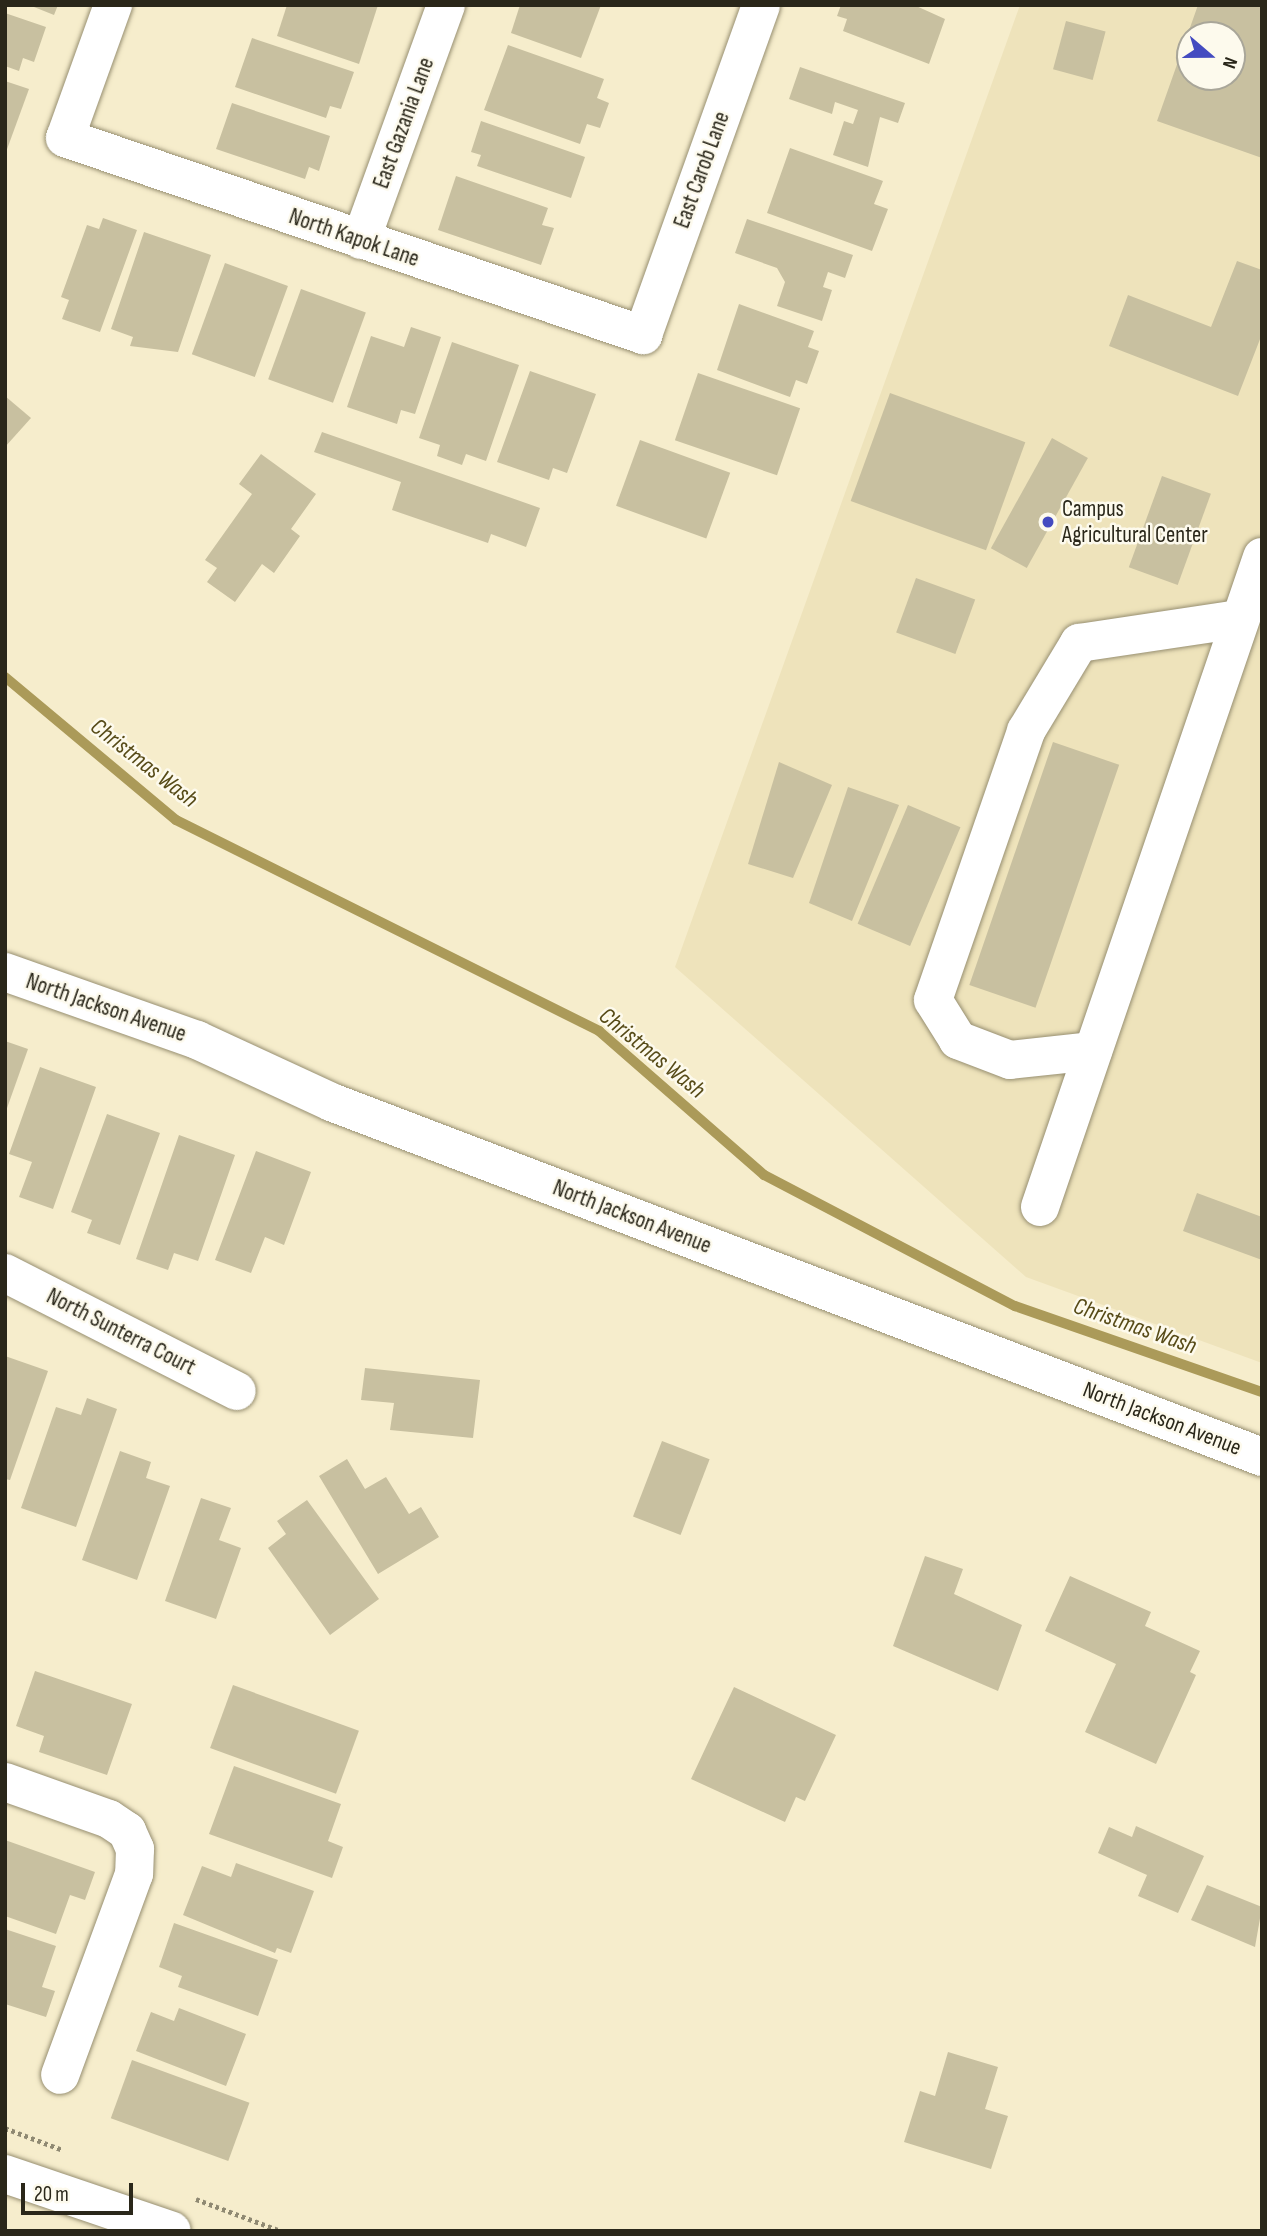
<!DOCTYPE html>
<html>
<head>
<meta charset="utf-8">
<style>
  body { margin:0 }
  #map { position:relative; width:1267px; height:2236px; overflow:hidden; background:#f6edcc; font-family:"Sofia Sans Condensed",sans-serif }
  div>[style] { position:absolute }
  .built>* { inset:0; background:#eee3bb }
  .stream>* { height:10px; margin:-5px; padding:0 5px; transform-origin:5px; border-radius:5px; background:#ab9a59 }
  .building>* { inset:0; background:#c8c0a0; transform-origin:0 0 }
  .path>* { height:4.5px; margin-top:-2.25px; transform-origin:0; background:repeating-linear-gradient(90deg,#8f8972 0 3.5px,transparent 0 7px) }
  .roads { filter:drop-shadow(0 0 2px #978f71) drop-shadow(0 0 2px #978f71) }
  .minor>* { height:38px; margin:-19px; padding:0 19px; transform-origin:19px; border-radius:19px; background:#fff }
  .dots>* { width:19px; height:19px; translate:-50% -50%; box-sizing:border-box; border:4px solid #fdfaed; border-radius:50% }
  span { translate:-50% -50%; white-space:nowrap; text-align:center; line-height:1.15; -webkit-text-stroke:5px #fdfaed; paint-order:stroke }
  .street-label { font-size:23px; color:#2a271a }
  .poi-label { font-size:23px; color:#2a271a }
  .left { translate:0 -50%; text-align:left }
  .water-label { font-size:24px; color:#574b18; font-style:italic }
  .frame { position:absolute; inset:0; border:7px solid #2a271a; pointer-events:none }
  .north { position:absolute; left:1176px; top:21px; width:70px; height:70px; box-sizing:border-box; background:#fdfaed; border:2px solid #a9a699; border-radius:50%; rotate:110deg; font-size:19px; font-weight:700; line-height:28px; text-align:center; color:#2a271a }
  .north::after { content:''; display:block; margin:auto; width:24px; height:32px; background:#444bc0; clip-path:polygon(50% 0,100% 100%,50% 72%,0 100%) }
  .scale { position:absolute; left:21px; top:2183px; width:112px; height:32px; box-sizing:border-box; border:4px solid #2a271a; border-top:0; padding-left:9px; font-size:21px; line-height:24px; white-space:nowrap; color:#2a271a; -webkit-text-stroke:5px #fdfaed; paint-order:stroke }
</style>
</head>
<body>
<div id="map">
  <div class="built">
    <i style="clip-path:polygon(evenodd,1020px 5px,1262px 5px,1262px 1363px,1026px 1277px,675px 967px,1020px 5px,1190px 35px,1232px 35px,1232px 77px,1190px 77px,1190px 35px)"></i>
  </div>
  <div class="stream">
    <i style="left:5px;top:677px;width:223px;rotate:39.9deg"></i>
    <i style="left:176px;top:820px;width:473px;rotate:26.5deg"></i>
    <i style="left:599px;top:1031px;width:219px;rotate:41.1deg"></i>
    <i style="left:764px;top:1175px;width:283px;rotate:27.6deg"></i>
    <i style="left:1015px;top:1306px;width:262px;rotate:19.2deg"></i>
  </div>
  <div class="building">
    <i style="clip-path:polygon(29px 5px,58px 5px,54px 15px)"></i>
    <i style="clip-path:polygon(287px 5px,378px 5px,359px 64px,277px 36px)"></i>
    <i style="clip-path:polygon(520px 5px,601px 5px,581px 58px,511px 33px)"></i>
    <i style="clip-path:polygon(841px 5px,914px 5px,945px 19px,929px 64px,843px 31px,847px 19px,837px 16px)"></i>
    <i style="clip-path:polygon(evenodd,1198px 5px,1262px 5px,1262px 158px,1157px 121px,1198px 5px,1190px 35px,1232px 35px,1232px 77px,1190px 77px,1190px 35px)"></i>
    <i style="clip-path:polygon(5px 13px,46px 27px,34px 62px,23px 58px,19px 71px,5px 66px)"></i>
    <i style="left:1066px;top:21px;width:41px;height:50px;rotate:15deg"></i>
    <i style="clip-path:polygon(252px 38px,354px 72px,341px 109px,330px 106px,326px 118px,235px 87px)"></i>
    <i style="clip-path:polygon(508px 45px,604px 79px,597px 98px,609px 103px,600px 128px,587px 124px,580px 144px,484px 110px)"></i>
    <i style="clip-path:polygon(800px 67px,905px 103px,898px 123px,880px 117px,868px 167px,833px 155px,844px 121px,853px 124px,858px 110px,835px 102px,832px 114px,789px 99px)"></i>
    <i style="clip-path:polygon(5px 81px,29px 89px,6px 152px,5px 152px)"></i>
    <i style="clip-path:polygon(232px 103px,330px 136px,319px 171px,309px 167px,305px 179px,216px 149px)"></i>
    <i style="clip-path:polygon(481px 121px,585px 157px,571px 198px,477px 166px,481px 155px,471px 152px)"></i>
    <i style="clip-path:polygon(790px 148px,883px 181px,874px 204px,888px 209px,872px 251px,767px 213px)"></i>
    <i style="clip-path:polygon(456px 176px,548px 208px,542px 225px,554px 228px,541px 265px,438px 230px)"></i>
    <i style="clip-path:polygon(103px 218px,137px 230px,100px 332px,62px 319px,69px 300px,61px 297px,87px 225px,99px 229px)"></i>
    <i style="clip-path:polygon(747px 219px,853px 255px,845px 278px,828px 272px,823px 287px,832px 290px,822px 321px,777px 306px,785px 282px,777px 268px,735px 253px)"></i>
    <i style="clip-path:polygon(144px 232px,211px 255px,178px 352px,130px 346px,133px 337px,111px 329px)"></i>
    <i style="clip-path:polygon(1237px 261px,1262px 270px,1262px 334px,1238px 396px,1109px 346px,1128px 295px,1211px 327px)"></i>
    <i style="left:225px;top:263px;width:67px;height:97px;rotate:20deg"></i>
    <i style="left:301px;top:289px;width:69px;height:96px;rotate:20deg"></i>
    <i style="clip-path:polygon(739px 304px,814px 331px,808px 347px,819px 351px,807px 384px,796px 380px,790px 397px,717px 370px)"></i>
    <i style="clip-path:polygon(411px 327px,441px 337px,415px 414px,401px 410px,397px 424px,347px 407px,371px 336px,404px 347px)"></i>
    <i style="clip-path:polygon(452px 342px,519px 365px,486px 461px,466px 454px,462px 465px,437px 456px,440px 445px,419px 438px)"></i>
    <i style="clip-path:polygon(530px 371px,596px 394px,567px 473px,553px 468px,549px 480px,497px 462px)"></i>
    <i style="left:698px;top:373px;width:108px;height:71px;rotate:19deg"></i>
    <i style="left:890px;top:393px;width:144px;height:115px;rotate:20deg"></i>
    <i style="clip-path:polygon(5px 396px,31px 418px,5px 447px)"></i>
    <i style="clip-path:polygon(322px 432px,540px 508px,526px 547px,491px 534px,488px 543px,392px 510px,401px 482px,314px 452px)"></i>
    <i style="left:1052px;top:438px;width:41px;height:126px;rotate:29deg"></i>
    <i style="left:640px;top:440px;width:96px;height:70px;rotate:20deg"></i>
    <i style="clip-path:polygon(261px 454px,316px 494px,291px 529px,300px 536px,274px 573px,262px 564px,235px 602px,207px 582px,217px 568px,205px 560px,252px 494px,239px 484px)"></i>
    <i style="left:1162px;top:476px;width:52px;height:97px;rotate:20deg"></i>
    <i style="left:916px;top:578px;width:63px;height:58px;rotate:20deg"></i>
    <i style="left:1053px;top:742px;width:70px;height:257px;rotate:19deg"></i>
    <i style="clip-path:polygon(779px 762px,832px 785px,793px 878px,748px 864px)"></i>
    <i style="clip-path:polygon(848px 787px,899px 805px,852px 921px,809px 903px)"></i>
    <i style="left:908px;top:805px;width:57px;height:129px;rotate:23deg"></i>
    <i style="clip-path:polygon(5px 1041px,28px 1049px,6px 1111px,5px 1110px)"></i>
    <i style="clip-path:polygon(40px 1067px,96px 1087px,53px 1209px,19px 1197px,32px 1162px,9px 1154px)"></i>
    <i style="clip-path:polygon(107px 1114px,160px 1133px,120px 1245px,87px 1233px,92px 1220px,71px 1212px)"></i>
    <i style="clip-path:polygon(179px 1135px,235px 1155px,198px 1261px,174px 1253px,168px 1270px,136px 1259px)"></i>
    <i style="clip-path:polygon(256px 1151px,311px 1172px,284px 1245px,265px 1237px,251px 1273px,215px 1260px)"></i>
    <i style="clip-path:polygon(1197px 1193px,1262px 1217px,1262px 1260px,1183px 1231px)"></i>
    <i style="clip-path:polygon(5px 1356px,48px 1371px,10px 1480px,5px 1479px)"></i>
    <i style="clip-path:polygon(365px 1368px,480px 1380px,473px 1438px,390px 1430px,394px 1403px,361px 1400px)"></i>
    <i style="clip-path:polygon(87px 1398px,117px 1409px,76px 1527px,21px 1508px,56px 1407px,81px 1415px)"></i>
    <i style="left:662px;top:1441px;width:51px;height:81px;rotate:21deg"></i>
    <i style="clip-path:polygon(120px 1451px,151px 1462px,146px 1478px,170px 1486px,137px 1580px,82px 1560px)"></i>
    <i style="clip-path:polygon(347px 1459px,365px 1489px,386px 1477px,409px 1514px,421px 1507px,439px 1537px,378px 1574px,319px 1476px)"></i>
    <i style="clip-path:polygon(201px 1498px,231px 1508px,219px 1540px,241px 1548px,216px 1619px,165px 1601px)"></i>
    <i style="clip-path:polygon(307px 1500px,379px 1599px,330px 1635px,268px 1548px,286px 1534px,277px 1521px)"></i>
    <i style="clip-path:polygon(925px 1556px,963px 1569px,954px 1594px,1022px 1625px,998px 1691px,893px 1646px)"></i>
    <i style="clip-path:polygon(1070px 1576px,1151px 1612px,1145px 1626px,1200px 1651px,1190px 1672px,1196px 1675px,1156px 1764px,1085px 1732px,1116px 1664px,1045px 1631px)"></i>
    <i style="clip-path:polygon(35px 1671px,132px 1704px,107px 1775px,39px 1752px,44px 1736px,16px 1726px)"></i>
    <i style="left:233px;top:1685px;width:134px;height:67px;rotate:20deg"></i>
    <i style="clip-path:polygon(734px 1687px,836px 1735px,805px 1801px,796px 1797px,785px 1822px,691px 1779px)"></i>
    <i style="clip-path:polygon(234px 1766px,341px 1804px,328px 1841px,343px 1847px,332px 1878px,209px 1834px)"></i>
    <i style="clip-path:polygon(1136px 1826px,1204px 1856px,1178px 1913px,1138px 1896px,1147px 1875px,1098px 1853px,1109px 1827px,1132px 1837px)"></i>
    <i style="clip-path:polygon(5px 1840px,95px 1872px,85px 1900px,70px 1895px,56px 1934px,5px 1916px)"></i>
    <i style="clip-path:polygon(236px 1863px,314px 1891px,291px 1953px,277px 1948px,275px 1953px,183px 1915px,202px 1866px,231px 1877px)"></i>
    <i style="clip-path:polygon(1207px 1885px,1262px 1907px,1255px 1947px,1191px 1920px)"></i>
    <i style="clip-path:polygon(174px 1923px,278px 1960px,258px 2016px,178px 1987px,182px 1976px,159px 1967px)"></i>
    <i style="clip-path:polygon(5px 1929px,56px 1946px,42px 1987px,55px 1991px,46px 2017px,5px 2004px)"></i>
    <i style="clip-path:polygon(179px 2008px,246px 2034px,226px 2086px,136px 2051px,151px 2012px,174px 2021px)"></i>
    <i style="clip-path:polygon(948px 2052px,998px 2067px,985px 2109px,1008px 2116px,991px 2169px,904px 2142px,920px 2091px,935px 2096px)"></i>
    <i style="left:132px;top:2060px;width:125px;height:62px;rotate:20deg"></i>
  </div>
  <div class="path">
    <i style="left:5px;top:2128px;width:62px;rotate:20.8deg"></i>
    <i style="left:196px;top:2199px;width:91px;rotate:20.6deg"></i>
  </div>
  <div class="roads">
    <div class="minor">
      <i style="left:113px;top:5px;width:141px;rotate:109.8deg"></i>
      <i style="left:65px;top:138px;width:611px;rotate:18.82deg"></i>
      <i style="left:643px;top:335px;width:350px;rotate:-70.3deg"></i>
      <i style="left:361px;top:240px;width:250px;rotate:-70.1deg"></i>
      <i style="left:5px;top:972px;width:204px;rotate:19.5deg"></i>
      <i style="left:197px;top:1040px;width:148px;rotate:24.8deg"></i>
      <i style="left:331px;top:1102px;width:996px;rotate:20.87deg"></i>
      <i style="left:1093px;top:1051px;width:83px;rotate:173.8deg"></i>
      <i style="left:1010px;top:1060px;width:56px;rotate:-159deg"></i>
      <i style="left:958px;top:1040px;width:47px;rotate:-122deg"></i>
      <i style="left:933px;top:1000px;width:285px;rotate:-70.9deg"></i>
      <i style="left:1026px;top:731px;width:103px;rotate:-58.9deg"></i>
      <i style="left:1079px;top:643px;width:163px;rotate:-8.5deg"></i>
      <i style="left:1040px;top:1207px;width:687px;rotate:-71.14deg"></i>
      <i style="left:5px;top:1273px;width:260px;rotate:27deg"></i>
      <i style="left:5px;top:1782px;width:110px;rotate:19.6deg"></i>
      <i style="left:109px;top:1819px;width:22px;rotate:34deg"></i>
      <i style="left:127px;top:1831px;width:20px;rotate:66deg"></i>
      <i style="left:135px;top:1849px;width:25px;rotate:92deg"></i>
      <i style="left:134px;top:1874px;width:214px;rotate:110.2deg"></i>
      <i style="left:5px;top:2174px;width:176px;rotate:18.8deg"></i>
    </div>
  </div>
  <div class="dots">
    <i style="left:1048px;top:522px;background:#444bc0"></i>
  </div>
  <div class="street-label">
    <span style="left:404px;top:123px;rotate:-70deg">East Gazania Lane</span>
    <span style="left:702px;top:170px;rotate:-70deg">East Carob Lane</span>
    <span style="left:354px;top:238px;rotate:19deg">North Kapok Lane</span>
    <span style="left:106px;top:1008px;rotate:19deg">North Jackson Avenue</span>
    <span style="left:632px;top:1217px;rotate:21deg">North Jackson Avenue</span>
    <span style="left:121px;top:1332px;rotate:27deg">North Sunterra Court</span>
    <span style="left:1162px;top:1419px;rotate:21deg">North Jackson Avenue</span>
  </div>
  <div class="poi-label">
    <span class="left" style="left:1062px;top:522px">Campus<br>Agricultural Center</span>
  </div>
  <div class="water-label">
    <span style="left:144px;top:763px;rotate:38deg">Christmas Wash</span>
    <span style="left:652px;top:1053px;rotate:39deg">Christmas Wash</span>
    <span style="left:1135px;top:1326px;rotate:19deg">Christmas Wash</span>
  </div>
  <div class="frame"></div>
  <div class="north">N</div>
  <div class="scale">20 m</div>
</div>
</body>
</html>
